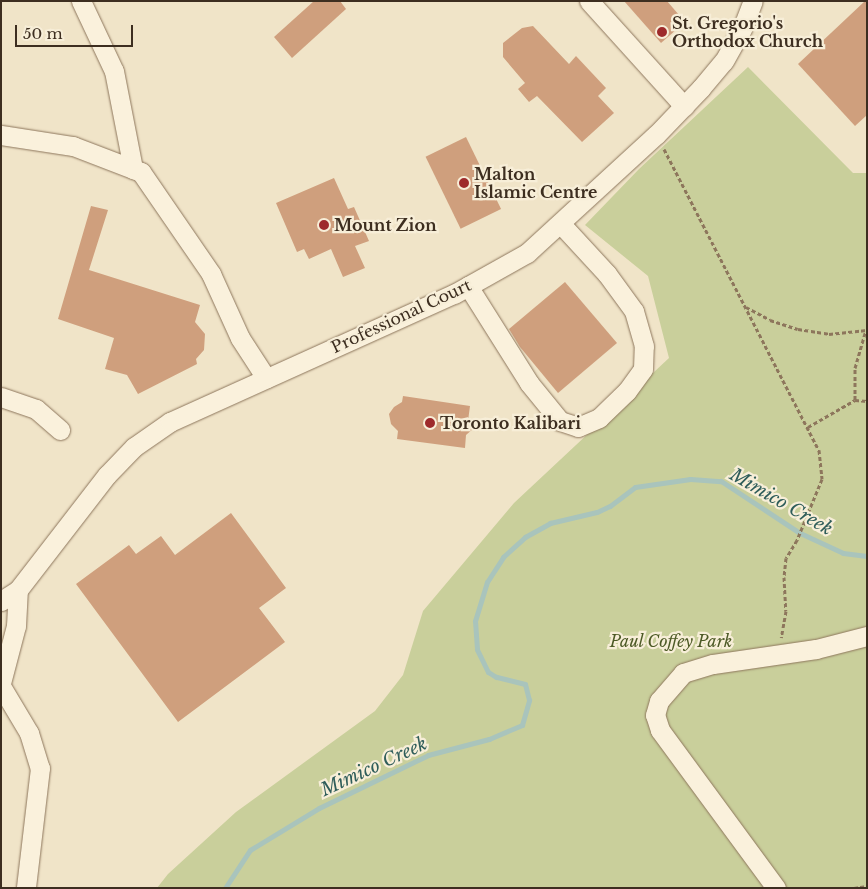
<!DOCTYPE html>
<html>
<head>
<meta charset="utf-8">
<style>
  body { margin:0 }
  #map { position:relative; width:868px; height:889px; overflow:hidden; background:#f0e4c8; font-family:"Libre Baskerville",serif }
  div>[style] { position:absolute }
  .green>* { inset:0; background:#c9cf9b }
  .stream>* { height:5px; margin:-2.5px; padding:0 2.5px; transform-origin:2.5px; border-radius:2.5px; background:#a9c4bc }
  .building>* { inset:0; background:#cf9f7d; transform-origin:0 0 }
  .path>* { height:3px; margin-top:-1.5px; transform-origin:0; background:repeating-linear-gradient(90deg,#8d765c 0 4px,transparent 0 6.5px) }
  .roads { filter:drop-shadow(0 0 1px #8d765c) drop-shadow(0 0 1px #8d765c) }
  .minor>* { height:19px; margin:-9.5px; padding:0 9.5px; transform-origin:9.5px; border-radius:9.5px; background:#faf1dc }
  .dots>* { width:14px; height:14px; translate:-50% -50%; box-sizing:border-box; border:2px solid #f7eed8; border-radius:50% }
  span { translate:-50% -50%; white-space:nowrap; text-align:center; line-height:1.15; -webkit-text-stroke:4.5px #f7eed8; paint-order:stroke }
  .poi-label { font-size:16px; color:#3d2e20; font-weight:700 }
  .left { translate:0 -50%; text-align:left }
  .street-label { font-size:16px; color:#3d2e20 }
  .park-label { font-size:16px; color:#4d5a26; font-style:italic }
  .water-label { font-size:18px; color:#2f5d5a; font-style:italic }
  .frame { position:absolute; inset:0; border:2px solid #3d2e20; pointer-events:none }
  .scale { position:absolute; left:15px; top:25px; width:118px; height:22px; box-sizing:border-box; border:2px solid #3d2e20; border-top:0; padding-left:6px; font-size:15px; line-height:18px; white-space:nowrap; color:#3d2e20; -webkit-text-stroke:4px #f7eed8; paint-order:stroke }
</style>
</head>
<body>
<div id="map">
  <div class="green">
    <i style="clip-path:polygon(748px 67px,853px 173px,867px 173px,867px 888px,157px 888px,168px 874px,236px 812px,375px 711px,403px 675px,423px 611px,514px 503px,669px 358px,648px 276px,585px 225px,639px 169px)"></i>
  </div>
  <div class="stream">
    <i style="left:225px;top:888px;width:45px;rotate:-56.7deg"></i>
    <i style="left:250px;top:850px;width:81px;rotate:-31.3deg"></i>
    <i style="left:319px;top:808px;width:121px;rotate:-25.9deg"></i>
    <i style="left:428px;top:755px;width:63px;rotate:-14.7deg"></i>
    <i style="left:489px;top:739px;width:36px;rotate:-23deg"></i>
    <i style="left:522px;top:725px;width:26px;rotate:-74deg"></i>
    <i style="left:529px;top:700px;width:16px;rotate:-104deg"></i>
    <i style="left:525px;top:684px;width:30px;rotate:-166deg"></i>
    <i style="left:496px;top:677px;width:9px;rotate:-148deg"></i>
    <i style="left:488px;top:672px;width:25px;rotate:-116deg"></i>
    <i style="left:477px;top:649px;width:28px;rotate:-94deg"></i>
    <i style="left:475px;top:621px;width:41px;rotate:-72.9deg"></i>
    <i style="left:487px;top:582px;width:30px;rotate:-57deg"></i>
    <i style="left:503px;top:557px;width:30px;rotate:-42deg"></i>
    <i style="left:525px;top:537px;width:29px;rotate:-29deg"></i>
    <i style="left:550px;top:523px;width:48px;rotate:-13.2deg"></i>
    <i style="left:597px;top:512px;width:14px;rotate:-25deg"></i>
    <i style="left:610px;top:506px;width:31px;rotate:-37deg"></i>
    <i style="left:635px;top:487px;width:56px;rotate:-8.3deg"></i>
    <i style="left:690px;top:479px;width:31px;rotate:4deg"></i>
    <i style="left:721px;top:481px;width:95px;rotate:33.4deg"></i>
    <i style="left:800px;top:533px;width:47px;rotate:24.9deg"></i>
    <i style="left:843px;top:553px;width:24px;rotate:7deg"></i>
  </div>
  <div class="building">
    <i style="clip-path:polygon(314px 1px,340px 1px,346px 9px,292px 58px,274px 37px)"></i>
    <i style="clip-path:polygon(624px 1px,667px 1px,685px 22px,661px 43px)"></i>
    <i style="clip-path:polygon(865px 1px,867px 1px,867px 115px,855px 126px,798px 64px)"></i>
    <i style="clip-path:polygon(533px 26px,569px 64px,576px 56px,606px 88px,598px 96px,614px 113px,582px 142px,537px 96px,529px 102px,518px 89px,525px 83px,503px 57px,503px 43px,522px 28px)"></i>
    <i style="left:466px;top:137px;width:80px;height:45px;rotate:64deg"></i>
    <i style="clip-path:polygon(334px 178px,348px 209px,354px 207px,369px 241px,355px 246px,365px 268px,343px 277px,331px 249px,309px 259px,304px 249px,297px 252px,276px 203px)"></i>
    <i style="clip-path:polygon(91px 206px,108px 210px,89px 270px,200px 305px,195px 322px,205px 334px,204px 350px,196px 359px,197px 364px,138px 394px,127px 375px,105px 369px,114px 338px,58px 319px)"></i>
    <i style="clip-path:polygon(565px 282px,617px 343px,558px 393px,520px 347px,509px 329px)"></i>
    <i style="clip-path:polygon(403px 396px,470px 406px,468px 421px,474px 428px,466px 435px,465px 448px,397px 439px,398px 431px,391px 424px,389px 414px,394px 407px,402px 402px)"></i>
    <i style="clip-path:polygon(231px 513px,286px 588px,259px 608px,285px 642px,178px 722px,76px 584px,129px 545px,136px 554px,161px 536px,175px 555px)"></i>
  </div>
  <div class="path">
    <i style="left:664px;top:149px;width:339px;rotate:62.8deg"></i>
    <i style="left:819px;top:450px;width:29px;rotate:84deg"></i>
    <i style="left:822px;top:479px;width:66px;rotate:112.3deg"></i>
    <i style="left:797px;top:540px;width:21px;rotate:121deg"></i>
    <i style="left:786px;top:558px;width:19px;rotate:96deg"></i>
    <i style="left:784px;top:577px;width:34px;rotate:87deg"></i>
    <i style="left:786px;top:611px;width:27px;rotate:100deg"></i>
    <i style="left:746px;top:307px;width:27px;rotate:28deg"></i>
    <i style="left:770px;top:320px;width:29px;rotate:18deg"></i>
    <i style="left:798px;top:329px;width:31px;rotate:9deg"></i>
    <i style="left:829px;top:334px;width:38px;rotate:-6deg"></i>
    <i style="left:855px;top:400px;width:32px;rotate:-90deg"></i>
    <i style="left:855px;top:368px;width:37px;rotate:-74deg"></i>
    <i style="left:808px;top:427px;width:54px;rotate:-29.9deg"></i>
    <i style="left:855px;top:400px;width:12px;rotate:5deg"></i>
    <i style="left:854px;top:888px;width:13px;rotate:-9deg"></i>
  </div>
  <div class="roads">
    <div class="minor">
      <i style="left:81px;top:1px;width:77px;rotate:64.8deg"></i>
      <i style="left:114px;top:71px;width:100px;rotate:79deg"></i>
      <i style="left:589px;top:1px;width:142px;rotate:47.9deg"></i>
      <i style="left:1px;top:135px;width:73px;rotate:8.7deg"></i>
      <i style="left:73px;top:146px;width:73px;rotate:20.9deg"></i>
      <i style="left:141px;top:172px;width:124px;rotate:55.5deg"></i>
      <i style="left:211px;top:274px;width:70px;rotate:65.6deg"></i>
      <i style="left:240px;top:338px;width:48px;rotate:57deg"></i>
      <i style="left:468px;top:286px;width:115px;rotate:57.8deg"></i>
      <i style="left:529px;top:383px;width:49px;rotate:50.8deg"></i>
      <i style="left:560px;top:421px;width:19px;rotate:18deg"></i>
      <i style="left:578px;top:427px;width:23px;rotate:-23deg"></i>
      <i style="left:599px;top:418px;width:39px;rotate:-44deg"></i>
      <i style="left:627px;top:391px;width:27px;rotate:-54deg"></i>
      <i style="left:643px;top:369px;width:23px;rotate:-88deg"></i>
      <i style="left:644px;top:346px;width:36px;rotate:-106deg"></i>
      <i style="left:634px;top:311px;width:46px;rotate:-126.1deg"></i>
      <i style="left:607px;top:274px;width:69px;rotate:-132.7deg"></i>
      <i style="left:1px;top:397px;width:37px;rotate:19deg"></i>
      <i style="left:36px;top:409px;width:32px;rotate:41deg"></i>
      <i style="left:1px;top:601px;width:20px;rotate:-33deg"></i>
      <i style="left:18px;top:590px;width:145px;rotate:-52.3deg"></i>
      <i style="left:107px;top:475px;width:39px;rotate:-46deg"></i>
      <i style="left:134px;top:447px;width:44px;rotate:-34.8deg"></i>
      <i style="left:170px;top:422px;width:312px;rotate:-24.3deg"></i>
      <i style="left:454px;top:294px;width:84px;rotate:-29.3deg"></i>
      <i style="left:527px;top:253px;width:175px;rotate:-42.5deg"></i>
      <i style="left:656px;top:135px;width:65px;rotate:-46.2deg"></i>
      <i style="left:701px;top:88px;width:35px;rotate:-50deg"></i>
      <i style="left:724px;top:61px;width:37px;rotate:-61deg"></i>
      <i style="left:742px;top:29px;width:30px;rotate:-69deg"></i>
      <i style="left:1px;top:683px;width:59px;rotate:-75.3deg"></i>
      <i style="left:16px;top:626px;width:36px;rotate:-87deg"></i>
      <i style="left:1px;top:686px;width:55px;rotate:59.2deg"></i>
      <i style="left:29px;top:733px;width:37px;rotate:73deg"></i>
      <i style="left:40px;top:768px;width:121px;rotate:96.7deg"></i>
      <i style="left:776px;top:888px;width:196px;rotate:-126.3deg"></i>
      <i style="left:660px;top:730px;width:16px;rotate:-108deg"></i>
      <i style="left:655px;top:715px;width:15px;rotate:-74deg"></i>
      <i style="left:659px;top:701px;width:37px;rotate:-49deg"></i>
      <i style="left:683px;top:673px;width:31px;rotate:-17deg"></i>
      <i style="left:713px;top:664px;width:104px;rotate:-8.3deg"></i>
      <i style="left:816px;top:649px;width:53px;rotate:-14.3deg"></i>
    </div>
  </div>
  <div class="dots">
    <i style="left:662px;top:32px;background:#9e2a2b"></i>
    <i style="left:464px;top:183px;background:#9e2a2b"></i>
    <i style="left:324px;top:225px;background:#9e2a2b"></i>
    <i style="left:430px;top:423px;background:#9e2a2b"></i>
  </div>
  <div class="poi-label">
    <span class="left" style="left:672px;top:32px">St. Gregorio's<br>Orthodox Church</span>
    <span class="left" style="left:474px;top:183px">Malton<br>Islamic Centre</span>
    <span class="left" style="left:334px;top:225px">Mount Zion</span>
    <span class="left" style="left:440px;top:423px">Toronto Kalibari</span>
  </div>
  <div class="street-label">
    <span style="left:401px;top:316px;rotate:-25deg">Professional Court</span>
  </div>
  <div class="park-label">
    <span style="left:671px;top:641px">Paul Coffey Park</span>
  </div>
  <div class="water-label">
    <span style="left:781px;top:502px;rotate:30deg">Mimico Creek</span>
    <span style="left:374px;top:767px;rotate:-25deg">Mimico Creek</span>
  </div>
  <div class="frame"></div>
  <div class="scale">50 m</div>
</div>
</body>
</html>
